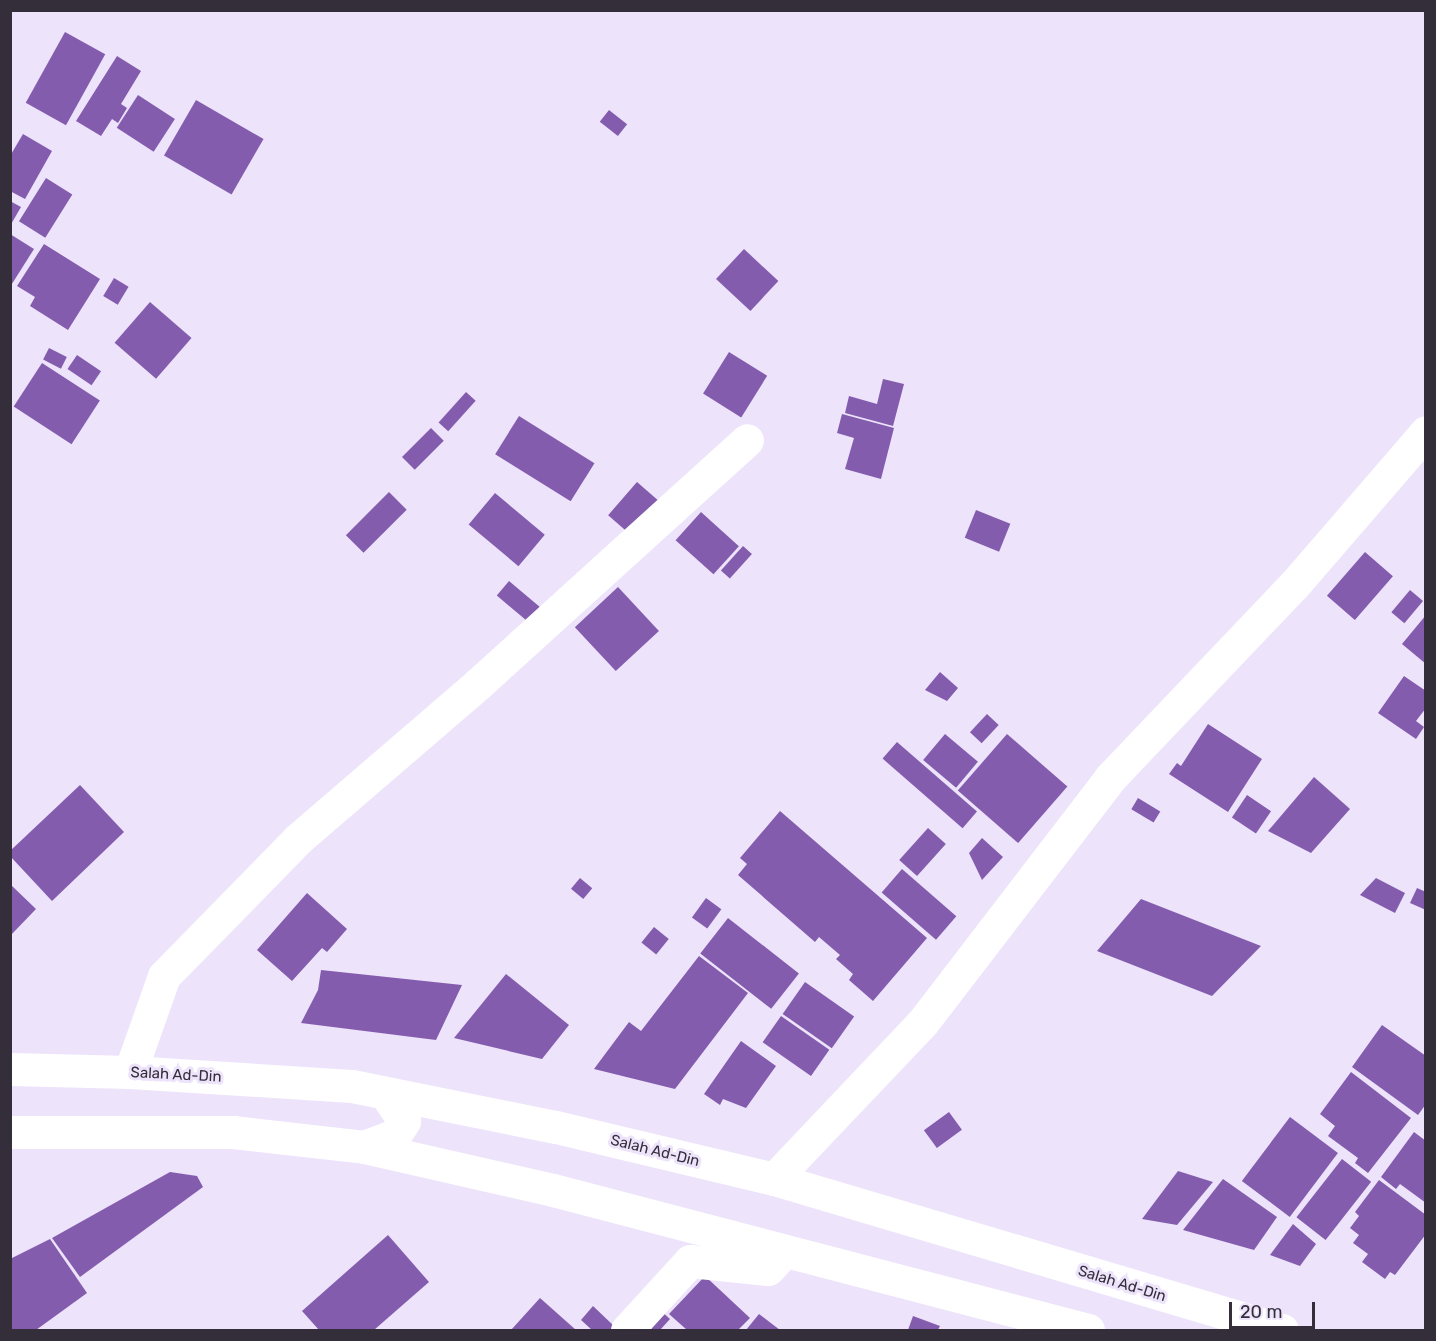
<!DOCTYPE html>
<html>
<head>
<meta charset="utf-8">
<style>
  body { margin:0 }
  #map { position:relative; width:1436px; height:1341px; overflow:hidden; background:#ede3fb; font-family:Rubik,sans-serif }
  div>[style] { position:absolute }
  .building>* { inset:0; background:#845cae; transform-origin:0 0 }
  .minor>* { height:33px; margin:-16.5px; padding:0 16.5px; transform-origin:16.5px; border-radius:16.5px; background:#fff }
  .highway>* { height:33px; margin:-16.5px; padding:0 16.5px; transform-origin:16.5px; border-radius:16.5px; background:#fff }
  span { translate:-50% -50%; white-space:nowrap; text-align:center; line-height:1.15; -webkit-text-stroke:6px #ede3fb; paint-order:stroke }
  .street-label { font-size:15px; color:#332e3a }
  .frame { position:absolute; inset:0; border:12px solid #332e3a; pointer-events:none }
  .scale { position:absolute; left:1229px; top:1302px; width:86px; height:27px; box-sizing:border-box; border:3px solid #332e3a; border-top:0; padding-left:8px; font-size:18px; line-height:21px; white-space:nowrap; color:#332e3a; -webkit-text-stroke:4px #ede3fb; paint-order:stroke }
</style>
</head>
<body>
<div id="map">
  <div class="building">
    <i style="left:65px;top:32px;width:46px;height:81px;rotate:29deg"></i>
    <i style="clip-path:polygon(117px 56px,141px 71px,121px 104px,127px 108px,118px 123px,112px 119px,101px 136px,76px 121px)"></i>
    <i style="left:138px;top:95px;width:44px;height:39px;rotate:33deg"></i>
    <i style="left:196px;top:100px;width:78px;height:64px;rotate:30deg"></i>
    <i style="left:609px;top:110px;width:23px;height:15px;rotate:38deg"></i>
    <i style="clip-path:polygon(23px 134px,52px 151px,25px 199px,10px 191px,10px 156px)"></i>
    <i style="left:46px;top:178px;width:31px;height:51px;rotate:32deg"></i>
    <i style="clip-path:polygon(10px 201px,21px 207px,10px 226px)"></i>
    <i style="clip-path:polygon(10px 234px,34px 249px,10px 287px)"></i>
    <i style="clip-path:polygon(44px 244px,100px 279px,68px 330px,30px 306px,35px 297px,17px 286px)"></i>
    <i style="left:744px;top:249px;width:47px;height:41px;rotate:43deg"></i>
    <i style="left:114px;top:278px;width:17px;height:21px;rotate:31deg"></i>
    <i style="left:150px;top:302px;width:55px;height:54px;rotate:41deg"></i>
    <i style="left:49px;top:348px;width:20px;height:13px;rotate:27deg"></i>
    <i style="left:729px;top:352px;width:45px;height:49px;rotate:32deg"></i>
    <i style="left:77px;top:355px;width:29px;height:17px;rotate:34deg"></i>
    <i style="left:42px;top:363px;width:69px;height:52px;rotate:33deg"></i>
    <i style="clip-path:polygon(883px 379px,904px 384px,893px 426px,845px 413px,849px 396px,877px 404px)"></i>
    <i style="left:466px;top:392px;width:13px;height:41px;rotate:42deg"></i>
    <i style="clip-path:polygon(842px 414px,894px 428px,881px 479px,845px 469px,854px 438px,837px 433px)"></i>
    <i style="left:519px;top:416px;width:89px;height:45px;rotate:32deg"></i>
    <i style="left:431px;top:428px;width:18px;height:41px;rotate:45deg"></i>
    <i style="left:637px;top:482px;width:32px;height:44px;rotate:41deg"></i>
    <i style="left:389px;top:492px;width:25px;height:61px;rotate:45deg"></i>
    <i style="left:495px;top:493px;width:65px;height:41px;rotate:40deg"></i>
    <i style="left:976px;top:510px;width:37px;height:30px;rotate:22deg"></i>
    <i style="left:701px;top:512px;width:51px;height:38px;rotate:42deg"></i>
    <i style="left:743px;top:546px;width:12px;height:33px;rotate:42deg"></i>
    <i style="left:1365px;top:552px;width:37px;height:58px;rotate:41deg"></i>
    <i style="left:509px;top:581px;width:45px;height:19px;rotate:40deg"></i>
    <i style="left:618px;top:587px;width:60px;height:59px;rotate:47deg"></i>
    <i style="left:1410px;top:590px;width:17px;height:29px;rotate:40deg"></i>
    <i style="clip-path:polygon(1426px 615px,1426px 664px,1402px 644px)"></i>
    <i style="clip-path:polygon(940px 672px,958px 688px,947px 701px,925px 690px)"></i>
    <i style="clip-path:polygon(1404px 676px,1426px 691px,1426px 708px,1416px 721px,1424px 727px,1416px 739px,1378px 713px)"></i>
    <i style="left:987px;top:714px;width:16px;height:25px;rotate:43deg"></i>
    <i style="clip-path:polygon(1208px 724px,1262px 759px,1228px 812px,1169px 774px,1177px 763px,1181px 766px)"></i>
    <i style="left:945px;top:734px;width:43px;height:34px;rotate:40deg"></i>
    <i style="left:1007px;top:734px;width:80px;height:75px;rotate:41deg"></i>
    <i style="left:897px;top:742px;width:106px;height:22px;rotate:41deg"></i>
    <i style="clip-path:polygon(1314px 777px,1350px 809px,1311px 853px,1268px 831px)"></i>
    <i style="clip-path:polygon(80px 785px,124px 832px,52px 901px,10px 856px,10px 851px)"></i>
    <i style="left:1247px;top:795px;width:29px;height:27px;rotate:34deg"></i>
    <i style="left:1138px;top:798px;width:26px;height:13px;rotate:31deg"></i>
    <i style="clip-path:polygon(780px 811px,927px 938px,873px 1001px,849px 980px,853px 974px,836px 959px,840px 955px,819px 937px,815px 942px,738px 875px,747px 864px,740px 858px)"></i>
    <i style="left:928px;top:828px;width:24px;height:43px;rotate:42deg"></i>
    <i style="clip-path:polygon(982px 838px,1003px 857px,982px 880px,969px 853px)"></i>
    <i style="left:902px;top:869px;width:72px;height:31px;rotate:41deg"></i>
    <i style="left:580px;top:878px;width:16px;height:14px;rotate:40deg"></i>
    <i style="clip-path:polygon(1376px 878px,1405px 893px,1395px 913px,1360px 895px)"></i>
    <i style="clip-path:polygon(10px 884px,36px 909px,10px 936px)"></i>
    <i style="clip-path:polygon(1417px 888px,1426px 892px,1426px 910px,1410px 903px)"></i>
    <i style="clip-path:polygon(307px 893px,347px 929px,327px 952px,322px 948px,292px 981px,257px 950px)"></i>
    <i style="left:706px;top:898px;width:19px;height:24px;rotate:36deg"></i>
    <i style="clip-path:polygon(1141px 899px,1261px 946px,1212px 996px,1097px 951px)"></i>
    <i style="left:728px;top:918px;width:90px;height:45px;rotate:38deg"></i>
    <i style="left:654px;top:927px;width:19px;height:20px;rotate:39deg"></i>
    <i style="clip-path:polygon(699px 956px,748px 993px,675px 1089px,594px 1069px,629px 1022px,641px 1031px)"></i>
    <i style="clip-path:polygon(321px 970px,462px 985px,436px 1040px,301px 1023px,318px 990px)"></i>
    <i style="clip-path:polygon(506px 974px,569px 1025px,542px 1059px,454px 1038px)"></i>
    <i style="left:805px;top:982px;width:60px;height:39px;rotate:35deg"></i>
    <i style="left:781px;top:1016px;width:59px;height:32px;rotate:35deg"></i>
    <i style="clip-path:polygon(1382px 1025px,1426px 1056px,1426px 1104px,1418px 1115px,1352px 1067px)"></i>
    <i style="clip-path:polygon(741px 1041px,776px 1066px,746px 1108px,723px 1099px,720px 1105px,704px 1094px)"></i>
    <i style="clip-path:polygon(1351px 1072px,1411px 1118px,1368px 1173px,1355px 1163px,1358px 1158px,1328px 1136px,1335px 1126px,1320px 1114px)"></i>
    <i style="left:949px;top:1112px;width:22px;height:31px;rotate:54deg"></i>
    <i style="left:1290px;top:1117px;width:60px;height:80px;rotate:37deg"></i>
    <i style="clip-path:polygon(1414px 1132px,1426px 1141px,1426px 1203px,1400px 1184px,1396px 1189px,1381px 1177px)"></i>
    <i style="left:1342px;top:1159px;width:37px;height:74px;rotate:38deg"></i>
    <i style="clip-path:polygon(1178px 1171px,1213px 1182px,1177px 1225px,1142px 1219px)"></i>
    <i style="clip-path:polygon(170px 1172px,197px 1176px,203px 1187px,80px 1277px,52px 1238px)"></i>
    <i style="clip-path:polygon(1223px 1179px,1277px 1217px,1254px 1250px,1183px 1230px)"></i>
    <i style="clip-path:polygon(1379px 1180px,1426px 1215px,1426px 1234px,1395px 1275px,1390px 1272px,1385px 1279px,1362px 1262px,1368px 1254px,1353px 1243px,1359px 1235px,1350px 1228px,1359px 1216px,1355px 1212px)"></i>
    <i style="clip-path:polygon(1293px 1224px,1316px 1244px,1300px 1266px,1270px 1255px)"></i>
    <i style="clip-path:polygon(388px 1235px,429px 1282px,374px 1330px,319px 1330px,302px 1311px)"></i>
    <i style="clip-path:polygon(50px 1239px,87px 1293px,36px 1330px,10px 1330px,10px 1259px)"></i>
    <i style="clip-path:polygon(705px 1276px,750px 1318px,738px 1330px,687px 1330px,669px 1314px)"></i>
    <i style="clip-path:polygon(540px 1298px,576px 1330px,511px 1330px)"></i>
    <i style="clip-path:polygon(593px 1306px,615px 1327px,611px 1330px,592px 1330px,581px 1320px)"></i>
    <i style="clip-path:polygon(659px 1309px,670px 1319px,660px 1330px,653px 1330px,646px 1324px)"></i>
    <i style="clip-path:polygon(759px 1314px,780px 1330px,746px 1330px)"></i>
    <i style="clip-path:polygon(913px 1316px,940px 1326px,938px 1330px,908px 1330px)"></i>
  </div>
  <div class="minor">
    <i style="left:130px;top:1072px;width:102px;rotate:-70.5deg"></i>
    <i style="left:164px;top:976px;width:192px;rotate:-45.6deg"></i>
    <i style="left:298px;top:839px;width:238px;rotate:-40.7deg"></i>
    <i style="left:478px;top:684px;width:363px;rotate:-42.2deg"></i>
    <i style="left:774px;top:1179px;width:216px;rotate:-46.5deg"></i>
    <i style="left:923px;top:1022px;width:307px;rotate:-52.5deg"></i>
    <i style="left:1110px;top:778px;width:267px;rotate:-46.4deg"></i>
    <i style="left:1294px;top:585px;width:202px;rotate:-49.2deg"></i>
    <i style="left:627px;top:1330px;width:93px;rotate:-47.6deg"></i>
    <i style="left:690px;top:1261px;width:78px;rotate:5.9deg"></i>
    <i style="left:768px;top:1269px;width:23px;rotate:-47deg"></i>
  </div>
  <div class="highway">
    <i style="left:10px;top:1069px;width:120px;rotate:1.4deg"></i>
    <i style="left:130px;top:1072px;width:222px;rotate:3.6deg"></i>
    <i style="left:352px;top:1086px;width:208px;rotate:11.4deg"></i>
    <i style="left:556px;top:1127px;width:224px;rotate:13.4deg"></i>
    <i style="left:774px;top:1179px;width:530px;rotate:16.55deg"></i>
    <i style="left:10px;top:1132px;width:223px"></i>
    <i style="left:233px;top:1132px;width:132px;rotate:6.5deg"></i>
    <i style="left:364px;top:1147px;width:194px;rotate:12.8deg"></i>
    <i style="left:553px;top:1190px;width:553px;rotate:14.66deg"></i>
    <i style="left:364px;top:1147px;width:33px;rotate:-21deg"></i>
    <i style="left:395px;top:1135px;width:17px;rotate:-57deg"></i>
    <i style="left:404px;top:1121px;width:32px;rotate:-124deg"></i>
  </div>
  <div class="street-label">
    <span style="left:176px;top:1075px;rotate:3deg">Salah Ad-Din</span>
    <span style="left:655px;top:1151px;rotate:14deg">Salah Ad-Din</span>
    <span style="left:1122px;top:1284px;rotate:17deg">Salah Ad-Din</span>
  </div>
  <div class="frame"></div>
  <div class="scale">20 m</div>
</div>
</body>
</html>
